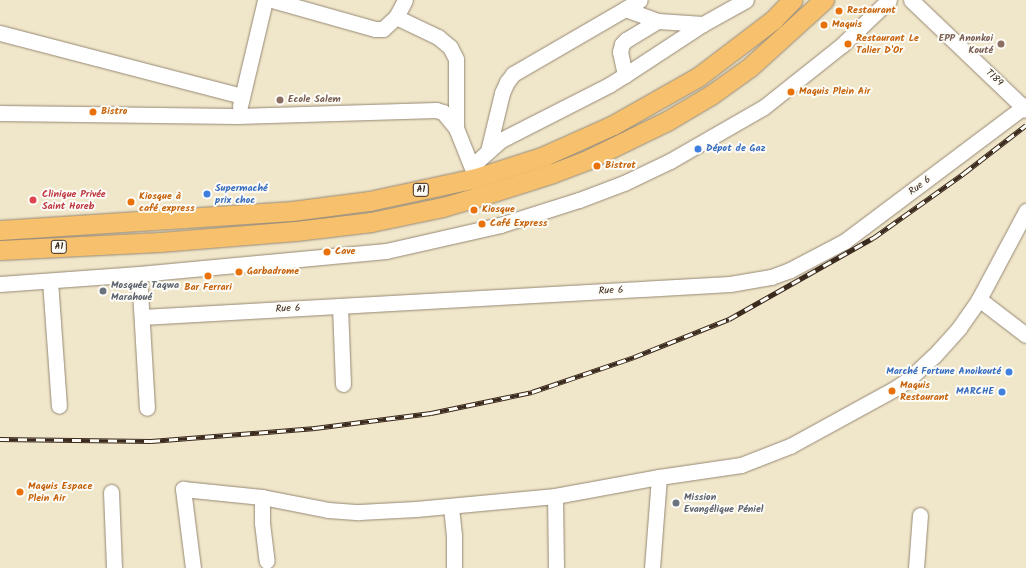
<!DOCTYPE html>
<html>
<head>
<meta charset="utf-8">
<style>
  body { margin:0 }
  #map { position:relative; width:1026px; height:568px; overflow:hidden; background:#f0e6ca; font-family:Kalam,sans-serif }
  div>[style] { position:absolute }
  .roads { filter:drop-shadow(0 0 1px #968874) drop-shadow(0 0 1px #968874) }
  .minor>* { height:15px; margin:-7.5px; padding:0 7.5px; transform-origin:7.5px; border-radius:7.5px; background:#fff }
  .major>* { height:19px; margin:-9.5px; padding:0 9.5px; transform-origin:9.5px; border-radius:9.5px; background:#f7c06c }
  .rail>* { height:4.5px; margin-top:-2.25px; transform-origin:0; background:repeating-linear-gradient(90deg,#fdfcf7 0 9px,#3b2a1e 0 18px); box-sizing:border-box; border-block:1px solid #3b2a1e }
  .dots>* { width:11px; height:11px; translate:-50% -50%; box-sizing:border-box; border:2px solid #fdfcf7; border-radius:50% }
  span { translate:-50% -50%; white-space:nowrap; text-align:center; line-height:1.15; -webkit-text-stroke:4px #fdfcf7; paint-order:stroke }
  .shield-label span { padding:1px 3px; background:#fdfcf7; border:1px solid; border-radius:3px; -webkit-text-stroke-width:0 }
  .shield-label { font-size:9px; color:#3b2a1e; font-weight:700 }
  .food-label { font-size:10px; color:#c56008; font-weight:700 }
  .left { translate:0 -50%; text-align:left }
  .education-label { font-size:10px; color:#785e54; font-weight:700 }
  .right { translate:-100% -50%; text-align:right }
  .street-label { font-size:10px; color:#3b2a1e }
  .shop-label { font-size:10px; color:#366cbe; font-weight:700 }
  .health-label { font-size:10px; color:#be3a42; font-weight:700 }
  .worship-label { font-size:10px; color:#5b616d; font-weight:700 }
</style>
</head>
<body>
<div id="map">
  <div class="roads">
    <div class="minor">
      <i style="left:272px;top:0;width:107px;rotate:15.7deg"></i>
      <i style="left:375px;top:29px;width:8px"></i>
      <i style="left:383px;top:29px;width:18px;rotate:-43deg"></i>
      <i style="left:396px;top:17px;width:19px;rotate:-62deg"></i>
      <i style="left:911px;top:0;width:159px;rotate:43.7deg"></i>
      <i style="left:625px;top:9px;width:17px;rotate:-31deg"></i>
      <i style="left:396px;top:17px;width:47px;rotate:25.5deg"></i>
      <i style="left:438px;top:37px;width:16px;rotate:40deg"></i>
      <i style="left:450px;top:47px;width:13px;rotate:63deg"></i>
      <i style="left:456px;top:59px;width:69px;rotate:90deg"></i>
      <i style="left:0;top:33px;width:250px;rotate:14.6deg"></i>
      <i style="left:625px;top:75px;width:93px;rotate:-33.2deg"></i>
      <i style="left:240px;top:106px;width:109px;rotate:-76.7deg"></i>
      <i style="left:0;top:113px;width:237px;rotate:0.7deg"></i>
      <i style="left:237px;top:116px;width:199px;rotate:-1.7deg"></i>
      <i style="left:436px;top:110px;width:7px;rotate:16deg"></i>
      <i style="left:443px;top:112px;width:21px;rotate:51deg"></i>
      <i style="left:456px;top:128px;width:54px;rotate:68.2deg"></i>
      <i style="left:488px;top:151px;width:60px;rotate:-76.4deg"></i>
      <i style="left:502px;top:93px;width:12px;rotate:-66deg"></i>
      <i style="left:507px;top:82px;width:10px;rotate:-53deg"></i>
      <i style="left:513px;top:74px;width:129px;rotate:-30.1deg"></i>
      <i style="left:625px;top:9px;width:35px;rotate:20deg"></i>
      <i style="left:472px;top:166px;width:39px;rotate:-42deg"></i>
      <i style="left:501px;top:140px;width:121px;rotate:-27deg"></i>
      <i style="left:609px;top:85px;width:19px;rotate:-32deg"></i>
      <i style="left:625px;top:75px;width:24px;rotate:-102deg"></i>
      <i style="left:620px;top:52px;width:8px;rotate:-76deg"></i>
      <i style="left:622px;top:44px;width:6px;rotate:-45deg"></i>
      <i style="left:626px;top:40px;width:37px;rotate:-31deg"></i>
      <i style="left:658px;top:21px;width:45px;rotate:3.8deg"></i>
      <i style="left:703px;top:24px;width:49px;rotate:-29.2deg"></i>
      <i style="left:139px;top:274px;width:134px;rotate:86.6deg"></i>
      <i style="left:50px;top:281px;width:125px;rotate:85.9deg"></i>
      <i style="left:0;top:284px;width:139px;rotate:-4.1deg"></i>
      <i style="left:139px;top:274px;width:248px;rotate:-5.3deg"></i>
      <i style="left:386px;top:251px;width:117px;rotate:-12.8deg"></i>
      <i style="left:500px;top:225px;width:83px;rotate:-17.6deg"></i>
      <i style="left:579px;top:200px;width:48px;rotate:-20.7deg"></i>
      <i style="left:624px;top:183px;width:51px;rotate:-25.6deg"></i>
      <i style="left:670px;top:161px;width:108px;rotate:-29.9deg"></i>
      <i style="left:764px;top:107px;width:100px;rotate:-38.5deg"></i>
      <i style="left:842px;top:45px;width:65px;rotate:-43.8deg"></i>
      <i style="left:979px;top:299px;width:59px;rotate:37.5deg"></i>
      <i style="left:340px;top:306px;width:78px;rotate:87.8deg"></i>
      <i style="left:142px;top:317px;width:589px;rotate:-3.21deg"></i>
      <i style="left:730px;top:284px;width:42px;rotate:-9.7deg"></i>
      <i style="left:771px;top:277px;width:20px;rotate:-20deg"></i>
      <i style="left:790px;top:270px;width:62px;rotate:-27.8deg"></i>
      <i style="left:845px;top:241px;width:226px;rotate:-36.9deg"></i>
      <i style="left:111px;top:492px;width:76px;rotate:87.7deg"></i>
      <i style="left:555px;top:496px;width:72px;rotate:89.2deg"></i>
      <i style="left:262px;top:497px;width:26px;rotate:90deg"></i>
      <i style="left:262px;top:523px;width:38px;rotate:83deg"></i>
      <i style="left:451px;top:507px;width:28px;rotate:84deg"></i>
      <i style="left:454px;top:535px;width:33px;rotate:90deg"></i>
      <i style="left:193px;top:568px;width:80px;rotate:-97.2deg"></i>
      <i style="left:183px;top:489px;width:79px;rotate:5.8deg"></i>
      <i style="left:262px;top:497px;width:67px;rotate:11.1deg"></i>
      <i style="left:328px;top:510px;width:31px;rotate:4deg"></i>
      <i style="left:359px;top:512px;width:57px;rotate:-3deg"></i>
      <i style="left:416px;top:509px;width:140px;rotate:-5.3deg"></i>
      <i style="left:555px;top:496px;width:106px;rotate:-10.4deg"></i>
      <i style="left:659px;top:477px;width:83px;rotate:-8.3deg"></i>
      <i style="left:741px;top:465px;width:53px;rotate:-21.2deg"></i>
      <i style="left:790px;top:446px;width:121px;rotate:-28.7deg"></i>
      <i style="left:896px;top:388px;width:16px;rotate:-35deg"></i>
      <i style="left:909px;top:379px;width:34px;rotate:-43deg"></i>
      <i style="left:934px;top:356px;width:38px;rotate:-48deg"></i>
      <i style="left:959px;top:328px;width:35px;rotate:-55deg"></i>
      <i style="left:979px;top:299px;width:100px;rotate:-61.9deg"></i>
      <i style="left:652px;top:568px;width:91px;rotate:-85.6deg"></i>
      <i style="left:916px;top:568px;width:53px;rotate:-85.7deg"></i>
    </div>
    <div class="major">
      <i style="left:0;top:230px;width:293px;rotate:-3.7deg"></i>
      <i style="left:292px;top:211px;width:78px;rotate:-7.4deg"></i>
      <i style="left:369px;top:201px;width:109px;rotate:-12.1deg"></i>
      <i style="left:476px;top:178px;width:71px;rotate:-17.9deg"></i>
      <i style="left:544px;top:156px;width:76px;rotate:-24.2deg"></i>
      <i style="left:613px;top:125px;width:98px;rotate:-29.5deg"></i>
      <i style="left:698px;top:77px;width:94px;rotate:-37.2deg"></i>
      <i style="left:773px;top:20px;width:28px;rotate:-46deg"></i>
      <i style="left:0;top:250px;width:160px;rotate:-2.9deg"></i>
      <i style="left:160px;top:242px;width:136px;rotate:-4.6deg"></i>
      <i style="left:296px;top:231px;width:76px;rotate:-6.8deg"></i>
      <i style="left:371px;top:222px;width:74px;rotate:-11.8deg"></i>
      <i style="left:443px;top:207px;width:43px;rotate:-16.3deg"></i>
      <i style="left:484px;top:195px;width:72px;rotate:-17.7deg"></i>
      <i style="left:553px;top:173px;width:39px;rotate:-21deg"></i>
      <i style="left:589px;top:159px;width:87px;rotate:-26deg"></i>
      <i style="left:667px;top:121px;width:51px;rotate:-30.6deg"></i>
      <i style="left:711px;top:95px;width:48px;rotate:-35.7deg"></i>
      <i style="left:750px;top:67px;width:100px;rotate:-42.2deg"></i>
    </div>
  </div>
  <div class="rail">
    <i style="left:0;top:439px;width:151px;rotate:0.8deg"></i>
    <i style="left:151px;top:441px;width:165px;rotate:-4.5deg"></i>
    <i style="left:315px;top:428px;width:117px;rotate:-7.4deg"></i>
    <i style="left:431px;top:413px;width:103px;rotate:-11.7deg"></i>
    <i style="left:532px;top:392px;width:108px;rotate:-18.9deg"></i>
    <i style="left:634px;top:357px;width:102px;rotate:-21.8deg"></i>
    <i style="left:729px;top:319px;width:165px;rotate:-29.4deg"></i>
    <i style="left:873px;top:238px;width:112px;rotate:-35.5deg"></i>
    <i style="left:964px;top:173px;width:78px;rotate:-37.7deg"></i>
  </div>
  <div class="dots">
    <i style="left:839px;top:11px;background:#e8710a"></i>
    <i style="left:824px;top:25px;background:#e8710a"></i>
    <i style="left:848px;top:44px;background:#e8710a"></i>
    <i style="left:1001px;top:44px;background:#8d6e63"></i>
    <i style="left:791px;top:92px;background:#e8710a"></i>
    <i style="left:280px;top:100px;background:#8d6e63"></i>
    <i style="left:93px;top:112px;background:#e8710a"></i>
    <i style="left:698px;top:149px;background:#3f7fe0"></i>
    <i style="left:597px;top:166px;background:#e8710a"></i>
    <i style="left:207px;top:194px;background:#3f7fe0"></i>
    <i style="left:33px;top:200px;background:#e0444e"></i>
    <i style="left:131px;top:202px;background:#e8710a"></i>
    <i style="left:474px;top:210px;background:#e8710a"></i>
    <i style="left:482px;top:224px;background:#e8710a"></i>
    <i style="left:327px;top:252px;background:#e8710a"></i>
    <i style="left:239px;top:272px;background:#e8710a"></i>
    <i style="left:208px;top:276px;background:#e8710a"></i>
    <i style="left:103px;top:291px;background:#6b7280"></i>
    <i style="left:1009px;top:372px;background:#3f7fe0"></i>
    <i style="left:892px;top:391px;background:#e8710a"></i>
    <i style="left:1002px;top:392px;background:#3f7fe0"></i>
    <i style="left:20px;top:492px;background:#e8710a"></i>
    <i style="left:676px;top:503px;background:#6b7280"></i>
  </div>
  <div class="shield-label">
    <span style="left:421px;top:190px">A1</span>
    <span style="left:59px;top:247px">A1</span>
  </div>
  <div class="food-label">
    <span class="left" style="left:847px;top:11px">Restaurant</span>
    <span class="left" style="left:832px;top:25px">Maquis</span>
    <span class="left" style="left:856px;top:44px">Restaurant Le<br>Talier D'Or</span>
    <span class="left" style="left:799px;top:92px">Maquis Plein Air</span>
    <span class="left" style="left:101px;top:112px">Bistro</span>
    <span class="left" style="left:605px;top:166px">Bistrot</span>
    <span class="left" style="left:139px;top:202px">Kiosque à<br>café express</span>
    <span class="left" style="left:482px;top:210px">Kiosque</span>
    <span class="left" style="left:490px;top:224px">Café Express</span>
    <span class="left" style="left:335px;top:252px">Cave</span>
    <span class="left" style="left:247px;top:272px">Garbadrome</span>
    <span style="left:208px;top:288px">Bar Ferrari</span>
    <span class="left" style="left:900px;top:391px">Maquis<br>Restaurant</span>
    <span class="left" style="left:28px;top:492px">Maquis Espace<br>Plein Air</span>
  </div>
  <div class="education-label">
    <span class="right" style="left:993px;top:44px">EPP Anonkoi<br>Kouté</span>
    <span class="left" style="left:288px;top:100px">Ecole Salem</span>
  </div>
  <div class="street-label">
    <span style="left:994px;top:78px;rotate:43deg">T189</span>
    <span style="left:920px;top:186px;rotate:-37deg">Rue 6</span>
    <span style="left:611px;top:291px;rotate:-3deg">Rue 6</span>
    <span style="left:288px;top:309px;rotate:-3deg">Rue 6</span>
  </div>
  <div class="shop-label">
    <span class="left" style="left:706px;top:149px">Dépot de Gaz</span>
    <span class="left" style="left:215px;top:194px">Supermaché<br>prix choc</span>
    <span class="right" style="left:1001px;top:372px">Marché Fortune Anoikouté</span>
    <span class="right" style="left:994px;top:392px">MARCHE</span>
  </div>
  <div class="health-label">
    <span class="left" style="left:42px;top:200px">Clinique Privée<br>Saint Horeb</span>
  </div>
  <div class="worship-label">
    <span class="left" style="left:111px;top:291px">Mosquée Taqwa<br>Marahoué</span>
    <span class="left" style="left:684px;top:503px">Mission<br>Evangélique Péniel</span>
  </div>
</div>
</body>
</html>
